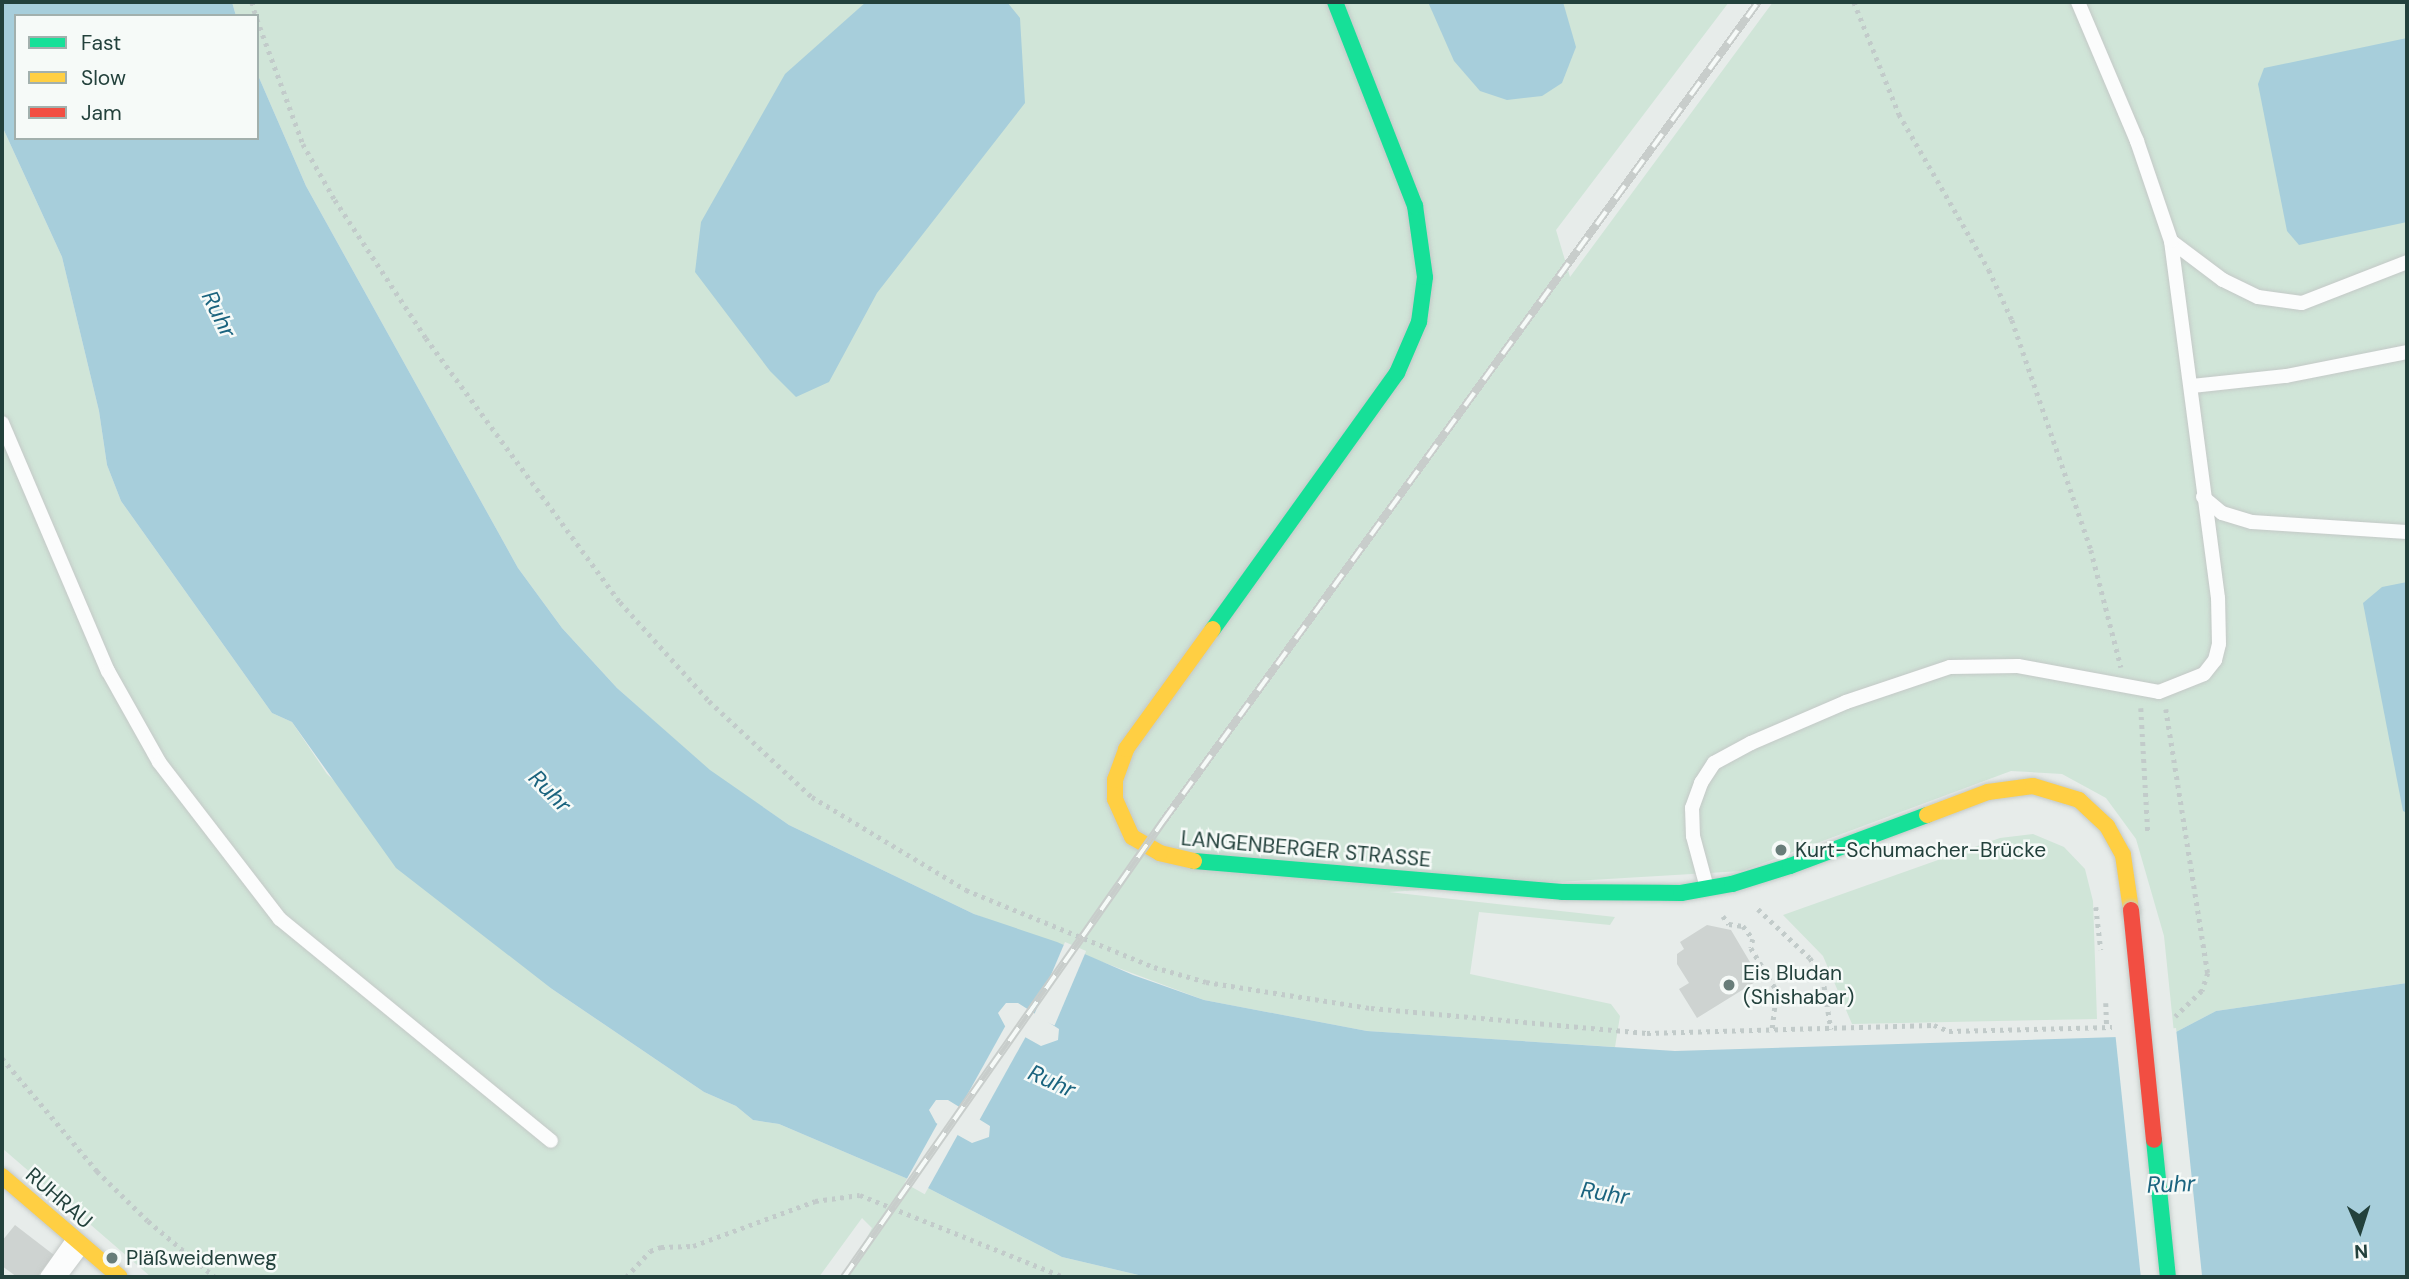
<!DOCTYPE html>
<html>
<head>
<meta charset="utf-8">
<style>
  body { margin:0 }
  #map { position:relative; width:2409px; height:1279px; overflow:hidden; background:#e7ecea; font-family:"DM Sans",sans-serif }
  div>[style] { position:absolute }
  .green>* { inset:0; background:#d0e5d8 }
  .water>* { inset:0; background:#a7cedb }
  .pier>* { inset:0; background:#e7ecea; transform-origin:0 0 }
  .building>* { inset:0; background:#ced3d1 }
  .path>* { height:4.5px; margin-top:-2.25px; transform-origin:0; background:repeating-linear-gradient(90deg,#c2cbca 0 3.5px,transparent 0 8.5px) }
  .roads { filter:drop-shadow(0 0 2px #c4c9c7) drop-shadow(0 0 2px #c4c9c7) }
  .lane>* { height:14px; margin:-7px; padding:0 7px; transform-origin:7px; border-radius:7px; background:#fbfcfc }
  .fast>* { height:16px; margin:-8px; padding:0 8px; transform-origin:8px; border-radius:8px; background:#16e098 }
  .slow>* { height:16px; margin:-8px; padding:0 8px; transform-origin:8px; border-radius:8px; background:#ffcf43 }
  .rail>* { height:8px; margin-top:-4px; transform-origin:0; background:repeating-linear-gradient(90deg,#f6faf8 0 16px,#c8cdcb 0 32px); box-sizing:border-box; border-block:2px solid #c8cdcb }
  .bridges { filter:drop-shadow(0 0 2px #c2cac7) drop-shadow(0 0 2px #c2cac7) }
  .fast-bridge>* { height:16px; margin:-8px; padding:0 8px; transform-origin:8px; border-radius:8px; background:#16e098 }
  .jam-bridge>* { height:16px; margin:-8px; padding:0 8px; transform-origin:8px; border-radius:8px; background:#f24e42 }
  .dots>* { width:19px; height:19px; translate:-50% -50%; box-sizing:border-box; border:4px solid #f6faf8; border-radius:50% }
  span { translate:-50% -50%; white-space:nowrap; text-align:center; line-height:1.15; -webkit-text-stroke:5px #f6faf8; paint-order:stroke }
  .street-label { font-size:21px; color:#23413c }
  .poi-label { font-size:21px; color:#23413c }
  .left { translate:0 -50%; text-align:left }
  .water-label { font-size:23px; color:#1b647f; font-style:italic }
  .frame { position:absolute; inset:0; border:4px solid #23413c; pointer-events:none }
  .legend { position:absolute; left:14px; top:14px; width:245px; height:126px; box-sizing:border-box; background:#f6faf8; border:2px solid #a2b0ad; margin:0; padding:9px 12px; list-style:none; font-size:21px; color:#23413c }
  .legend li { display:flex; align-items:center; gap:14px; height:35px }
  .legend b { width:35px; border:2px solid #a2b0ad }
  .north { position:absolute; left:2325px; top:1195px; width:70px; height:70px; -webkit-text-stroke:5px #f6faf8; paint-order:stroke; rotate:177deg; font-size:19px; font-weight:700; line-height:28px; text-align:center; color:#23413c }
  .north::after { content:''; display:block; margin:auto; width:24px; height:32px; background:#23413c; clip-path:polygon(50% 0,100% 100%,50% 72%,0 100%) }
</style>
</head>
<body>
<div id="map">
  <div class="green">
    <i style="clip-path:polygon(232px 2px,1729px 2px,1556px 230px,1570px 277px,1773px 2px,2407px 2px,2407px 983px,2216px 1011px,2174px 1033px,2164px 936px,2136px 839px,2106px 798px,2062px 774px,2011px 771px,1742px 871px,1389px 892px,1615px 917px,1610px 925px,1479px 912px,1470px 974px,1611px 1004px,1620px 1016px,1615px 1047px,1367px 1031px,1204px 1000px,974px 914px,789px 825px,710px 771px,617px 688px,562px 628px,518px 568px,306px 186px,257px 73px,257px 16px,236px 16px)"></i>
    <i style="clip-path:polygon(2px 126px,62px 257px,99px 411px,107px 465px,121px 501px,272px 713px,292px 722px,327px 774px,552px 989px,704px 1092px,736px 1106px,753px 1120px,779px 1124px,922px 1185px,1062px 1257px,1147px 1277px,846px 1277px,872px 1228px,862px 1218px,819px 1277px,151px 1277px,2px 1148px)"></i>
    <i style="clip-path:polygon(2033px 834px,2064px 847px,2085px 869px,2093px 901px,2097px 1019px,1852px 1024px,1823px 956px,1783px 915px,2000px 838px)"></i>
  </div>
  <div class="water">
    <i style="clip-path:polygon(evenodd,2px 2px,232px 2px,236px 16px,16px 16px,16px 138px,257px 138px,257px 73px,306px 186px,518px 568px,562px 628px,617px 688px,710px 770px,789px 825px,974px 914px,1057px 942px,1133px 975px,1204px 1000px,1367px 1031px,1675px 1051px,2118px 1037px,2174px 1033px,2216px 1011px,2407px 983px,2407px 1277px,1147px 1277px,1062px 1257px,922px 1185px,779px 1124px,753px 1120px,736px 1106px,704px 1092px,552px 989px,396px 868px,292px 722px,272px 713px,121px 501px,107px 465px,99px 411px,62px 257px,2px 126px,2px 2px,1006px 1003px,1018px 1003px,1059px 1029px,1058px 1040px,1041px 1046px,1005px 1026px,998px 1013px,1006px 1003px,2px 2px,936px 1100px,948px 1100px,990px 1126px,989px 1137px,972px 1143px,936px 1123px,929px 1110px,936px 1100px)"></i>
    <i style="clip-path:polygon(866px 2px,1007px 2px,1020px 18px,1025px 103px,877px 293px,829px 382px,796px 397px,770px 371px,695px 272px,701px 222px,785px 74px)"></i>
    <i style="clip-path:polygon(1428px 2px,1563px 2px,1576px 47px,1562px 83px,1542px 96px,1507px 100px,1480px 91px,1454px 61px)"></i>
    <i style="clip-path:polygon(2407px 38px,2407px 222px,2299px 245px,2287px 231px,2258px 84px,2264px 68px)"></i>
    <i style="clip-path:polygon(2407px 582px,2407px 813px,2403px 811px,2363px 603px,2382px 587px)"></i>
  </div>
  <div class="pier">
    <i style="left:1065px;top:942px;width:23px;height:81px;rotate:23deg"></i>
    <i style="left:1007px;top:1023px;width:23px;height:100px;rotate:29deg"></i>
    <i style="left:2176px;top:1028px;width:250px;height:61px;rotate:84deg"></i>
    <i style="left:939px;top:1121px;width:23px;height:71px;rotate:29deg"></i>
  </div>
  <div class="building">
    <i style="clip-path:polygon(1707px 925px,1731px 930px,1760px 979px,1697px 1018px,1679px 989px,1689px 983px,1677px 964px,1677px 954px,1684px 949px,1680px 942px)"></i>
    <i style="clip-path:polygon(15px 1225px,54px 1255px,37px 1277px,17px 1277px,2px 1266px,2px 1241px)"></i>
  </div>
  <div class="path">
    <i style="left:252px;top:2px;width:15px;rotate:74deg"></i>
    <i style="left:1854px;top:2px;width:121px;rotate:68.1deg"></i>
    <i style="left:1899px;top:114px;width:180px;rotate:60deg"></i>
    <i style="left:1989px;top:270px;width:55px;rotate:65.3deg"></i>
    <i style="left:2012px;top:320px;width:243px;rotate:71deg"></i>
    <i style="left:2091px;top:550px;width:121px;rotate:75.6deg"></i>
    <i style="left:257px;top:19px;width:133px;rotate:69.8deg"></i>
    <i style="left:303px;top:144px;width:64px;rotate:60.3deg"></i>
    <i style="left:335px;top:200px;width:165px;rotate:56.6deg"></i>
    <i style="left:426px;top:338px;width:328px;rotate:53.7deg"></i>
    <i style="left:620px;top:602px;width:133px;rotate:48deg"></i>
    <i style="left:709px;top:701px;width:141px;rotate:43deg"></i>
    <i style="left:812px;top:797px;width:180px;rotate:31.1deg"></i>
    <i style="left:966px;top:890px;width:203px;rotate:22.3deg"></i>
    <i style="left:1154px;top:967px;width:54px;rotate:16.1deg"></i>
    <i style="left:1206px;top:982px;width:167px;rotate:9deg"></i>
    <i style="left:1371px;top:1008px;width:277px;rotate:5.2deg"></i>
    <i style="left:1647px;top:1033px;width:287px;rotate:-1.6deg"></i>
    <i style="left:1934px;top:1025px;width:16px;rotate:22deg"></i>
    <i style="left:1949px;top:1031px;width:163px;rotate:-1.4deg"></i>
    <i style="left:2141px;top:708px;width:124px;rotate:86.8deg"></i>
    <i style="left:2166px;top:709px;width:267px;rotate:81deg"></i>
    <i style="left:2208px;top:973px;width:19px;rotate:108deg"></i>
    <i style="left:2202px;top:991px;width:37px;rotate:136deg"></i>
    <i style="left:2096px;top:907px;width:43px;rotate:83.4deg"></i>
    <i style="left:1758px;top:909px;width:71px;rotate:43.3deg"></i>
    <i style="left:1810px;top:958px;width:24px;rotate:57deg"></i>
    <i style="left:1823px;top:978px;width:52px;rotate:81.1deg"></i>
    <i style="left:1723px;top:916px;width:10px;rotate:53deg"></i>
    <i style="left:1729px;top:924px;width:14px;rotate:8deg"></i>
    <i style="left:1743px;top:926px;width:16px;rotate:52deg"></i>
    <i style="left:1753px;top:939px;width:9px;rotate:103deg"></i>
    <i style="left:1751px;top:948px;width:50px;rotate:58.8deg"></i>
    <i style="left:1777px;top:991px;width:38px;rotate:97deg"></i>
    <i style="left:2106px;top:1003px;width:24px;rotate:88deg"></i>
    <i style="left:2px;top:1058px;width:148px;rotate:49.9deg"></i>
    <i style="left:97px;top:1171px;width:71px;rotate:44.4deg"></i>
    <i style="left:148px;top:1221px;width:87px;rotate:39.9deg"></i>
    <i style="left:626px;top:1277px;width:35px;rotate:-47deg"></i>
    <i style="left:650px;top:1251px;width:12px;rotate:-20deg"></i>
    <i style="left:661px;top:1247px;width:32px;rotate:-2deg"></i>
    <i style="left:693px;top:1246px;width:130px;rotate:-20.2deg"></i>
    <i style="left:815px;top:1201px;width:45px;rotate:-7.6deg"></i>
    <i style="left:860px;top:1195px;width:220px;rotate:21.9deg"></i>
  </div>
  <div class="roads">
    <div class="lane">
      <i style="left:2171px;top:241px;width:65px;rotate:36.9deg"></i>
      <i style="left:2223px;top:280px;width:39px;rotate:26deg"></i>
      <i style="left:2258px;top:297px;width:44px;rotate:7.8deg"></i>
      <i style="left:2302px;top:303px;width:113px;rotate:-21.3deg"></i>
      <i style="left:2192px;top:386px;width:95px;rotate:-6.1deg"></i>
      <i style="left:2286px;top:376px;width:123px;rotate:-11.2deg"></i>
      <i style="left:2px;top:423px;width:270px;rotate:66.9deg"></i>
      <i style="left:108px;top:671px;width:104px;rotate:60.7deg"></i>
      <i style="left:159px;top:762px;width:198px;rotate:52.4deg"></i>
      <i style="left:280px;top:919px;width:350px;rotate:39.3deg"></i>
      <i style="left:2203px;top:497px;width:25px;rotate:40deg"></i>
      <i style="left:2222px;top:513px;width:31px;rotate:17deg"></i>
      <i style="left:2252px;top:522px;width:155px;rotate:3.7deg"></i>
      <i style="left:1707px;top:888px;width:54px;rotate:-105.1deg"></i>
      <i style="left:1693px;top:836px;width:28px;rotate:-92deg"></i>
      <i style="left:1692px;top:808px;width:27px;rotate:-70deg"></i>
      <i style="left:1701px;top:783px;width:24px;rotate:-57deg"></i>
      <i style="left:1714px;top:763px;width:42px;rotate:-28.4deg"></i>
      <i style="left:1751px;top:743px;width:103px;rotate:-23.3deg"></i>
      <i style="left:1846px;top:702px;width:110px;rotate:-18.6deg"></i>
      <i style="left:1950px;top:667px;width:68px;rotate:-0.8deg"></i>
      <i style="left:2018px;top:666px;width:143px;rotate:10.4deg"></i>
      <i style="left:2159px;top:692px;width:48px;rotate:-21.8deg"></i>
      <i style="left:2204px;top:674px;width:18px;rotate:-52deg"></i>
      <i style="left:2215px;top:660px;width:16px;rotate:-76deg"></i>
      <i style="left:2219px;top:644px;width:46px;rotate:-91.2deg"></i>
      <i style="left:2218px;top:598px;width:360px;rotate:-97.5deg"></i>
      <i style="left:2171px;top:241px;width:106px;rotate:-108.8deg"></i>
      <i style="left:2137px;top:141px;width:151px;rotate:-113deg"></i>
      <i style="left:47px;top:1277px;width:45px;rotate:-54.9deg"></i>
      <i style="left:59px;top:1277px;width:38px;rotate:-53deg"></i>
    </div>
    <div class="fast">
      <i style="left:1213px;top:629px;width:315px;rotate:-54.3deg"></i>
      <i style="left:1397px;top:373px;width:56px;rotate:-66.7deg"></i>
      <i style="left:1419px;top:322px;width:45px;rotate:-82.4deg"></i>
      <i style="left:1425px;top:277px;width:72px;rotate:-98deg"></i>
      <i style="left:1415px;top:206px;width:219px;rotate:-111.4deg"></i>
      <i style="left:1194px;top:861px;width:369px;rotate:4.8deg"></i>
      <i style="left:1562px;top:892px;width:119px;rotate:0.5deg"></i>
      <i style="left:1681px;top:893px;width:52px;rotate:-10deg"></i>
      <i style="left:1732px;top:884px;width:61px;rotate:-17.2deg"></i>
      <i style="left:1790px;top:866px;width:146px;rotate:-20.4deg"></i>
    </div>
    <div class="slow">
      <i style="left:1927px;top:815px;width:65px;rotate:-20.7deg"></i>
      <i style="left:1988px;top:792px;width:45px;rotate:-7.6deg"></i>
      <i style="left:2033px;top:786px;width:48px;rotate:16.9deg"></i>
      <i style="left:2079px;top:800px;width:38px;rotate:43deg"></i>
      <i style="left:2107px;top:826px;width:33px;rotate:61deg"></i>
      <i style="left:2123px;top:855px;width:56px;rotate:81.7deg"></i>
      <i style="left:1194px;top:861px;width:35px;rotate:-167deg"></i>
      <i style="left:1160px;top:853px;width:32px;rotate:-150deg"></i>
      <i style="left:1132px;top:837px;width:42px;rotate:-114.1deg"></i>
      <i style="left:1115px;top:799px;width:19px;rotate:-90deg"></i>
      <i style="left:1115px;top:780px;width:33px;rotate:-70deg"></i>
      <i style="left:1126px;top:749px;width:148px;rotate:-54.1deg"></i>
      <i style="left:2px;top:1176px;width:155px;rotate:40.6deg"></i>
    </div>
  </div>
  <div class="rail">
    <i style="left:844px;top:1277px;width:558px;rotate:-55deg"></i>
    <i style="left:1164px;top:820px;width:1011px;rotate:-54.01deg"></i>
  </div>
  <div class="bridges">
    <div class="fast-bridge">
      <i style="left:2154px;top:1140px;width:138px;rotate:84.2deg"></i>
    </div>
    <div class="jam-bridge">
      <i style="left:2131px;top:910px;width:231px;rotate:84.3deg"></i>
    </div>
  </div>
  <div class="dots">
    <i style="left:1781px;top:850px;background:#687d79"></i>
    <i style="left:1729px;top:985px;background:#687d79"></i>
    <i style="left:112px;top:1258px;background:#687d79"></i>
  </div>
  <div class="street-label">
    <span style="left:1306px;top:849px;rotate:5deg">LANGENBERGER STRASSE</span>
    <span style="left:59px;top:1198px;rotate:41deg">RUHRAU</span>
  </div>
  <div class="poi-label">
    <span class="left" style="left:1795px;top:850px">Kurt-Schumacher-Brücke</span>
    <span class="left" style="left:1743px;top:985px">Eis Bludan<br>(Shishabar)</span>
    <span class="left" style="left:126px;top:1258px">Pläßweidenweg</span>
  </div>
  <div class="water-label">
    <span style="left:219px;top:314px;rotate:64deg">Ruhr</span>
    <span style="left:550px;top:791px;rotate:45deg">Ruhr</span>
    <span style="left:1052px;top:1081px;rotate:24deg">Ruhr</span>
    <span style="left:2171px;top:1184px;rotate:-2deg">Ruhr</span>
    <span style="left:1605px;top:1193px;rotate:9deg">Ruhr</span>
  </div>
  <div class="frame"></div>
  <ul class="legend">
  <li><b style="height:9px;background:#16e098"></b>Fast</li>
  <li><b style="height:9px;background:#ffcf43"></b>Slow</li>
  <li><b style="height:9px;background:#f24e42"></b>Jam</li>
  </ul>
  <div class="north">N</div>
</div>
</body>
</html>
